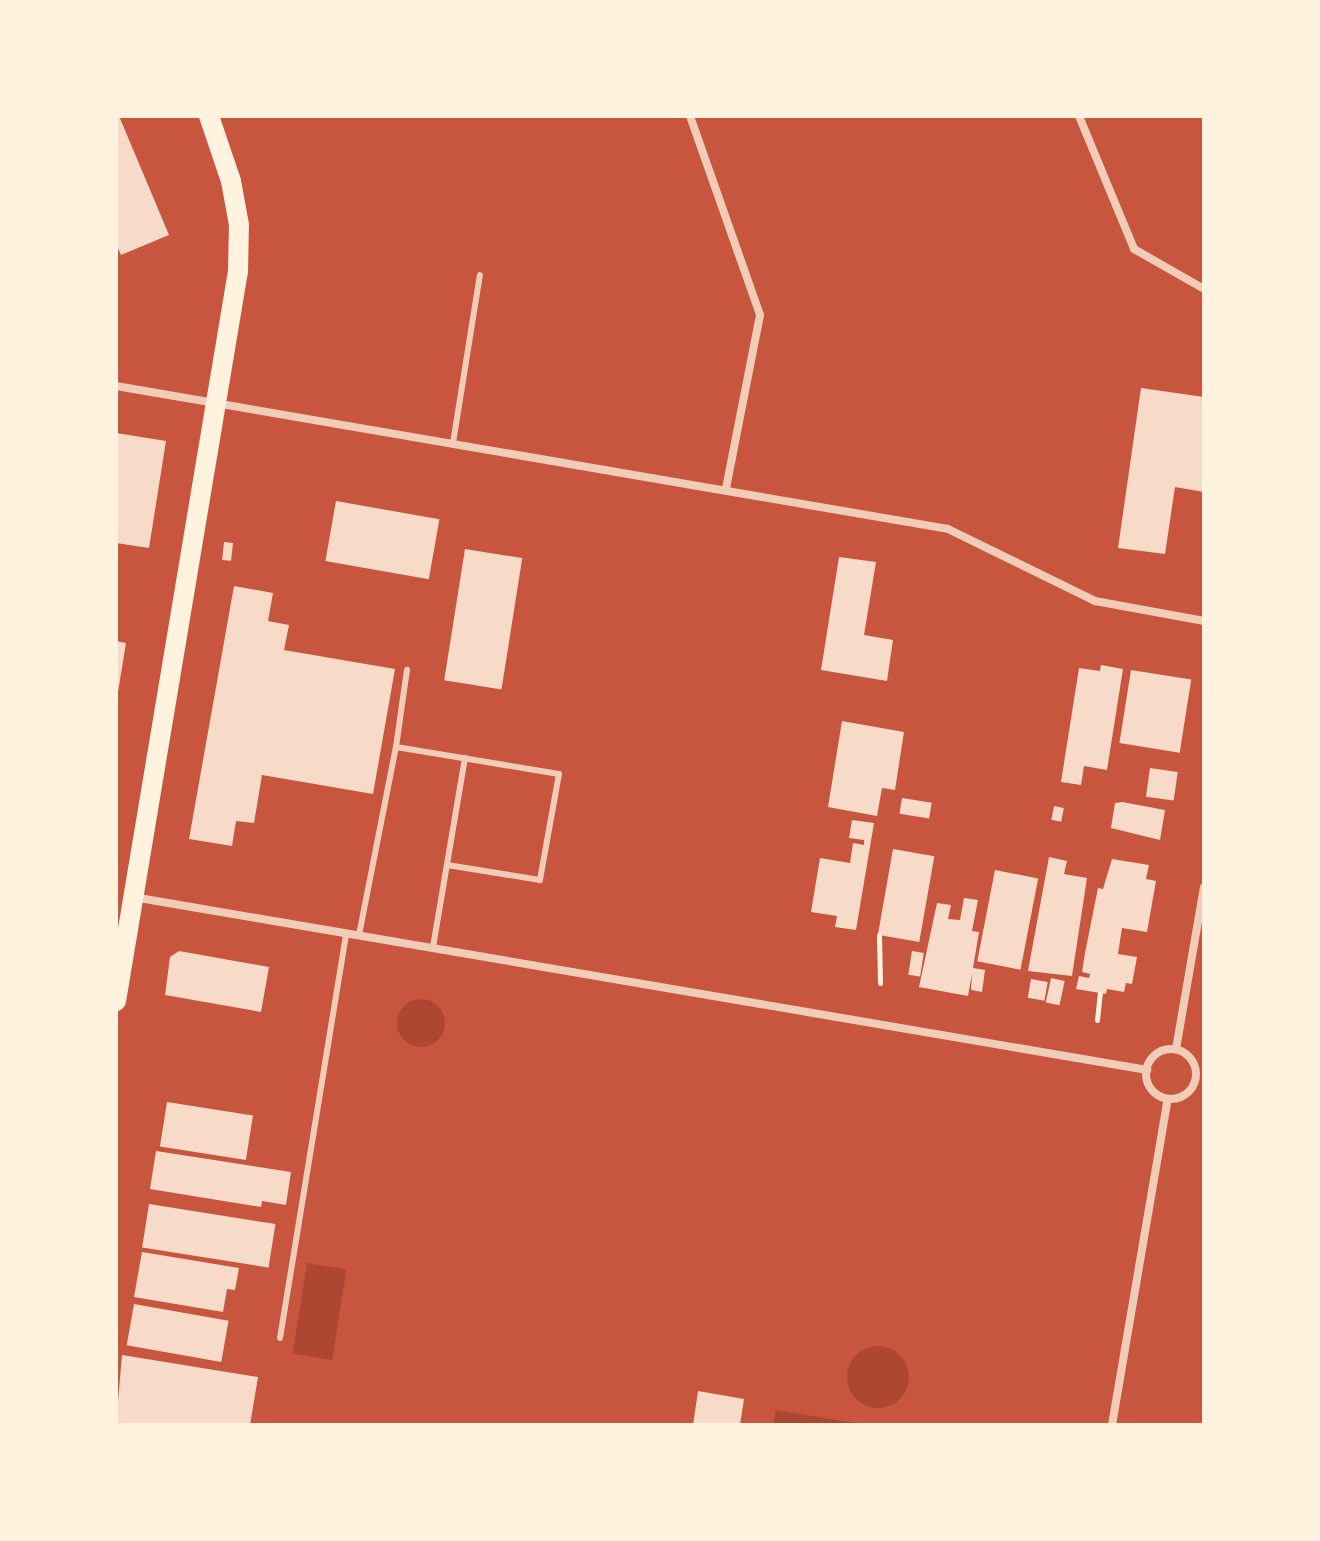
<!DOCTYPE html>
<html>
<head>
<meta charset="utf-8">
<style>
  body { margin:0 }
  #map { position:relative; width:1320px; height:1541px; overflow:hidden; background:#c8553d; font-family:Bitter,serif }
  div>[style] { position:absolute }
  .green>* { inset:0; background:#ae4732; transform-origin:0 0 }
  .round { border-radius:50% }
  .building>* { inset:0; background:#f7dbc8; transform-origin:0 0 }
  .path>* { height:5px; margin:-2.5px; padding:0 2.5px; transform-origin:2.5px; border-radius:2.5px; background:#fff3e0 }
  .service>* { height:6px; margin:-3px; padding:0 3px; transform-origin:3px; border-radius:3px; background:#f1ccb7 }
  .minor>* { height:8px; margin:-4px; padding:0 4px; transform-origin:4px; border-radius:4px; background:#f1ccb7 }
  .minor>.ring { margin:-4px; padding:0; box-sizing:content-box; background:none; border:8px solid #f1ccb7; border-radius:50% }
  .primary>* { height:20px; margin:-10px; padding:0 10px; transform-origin:10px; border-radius:10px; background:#fff3e0 }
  span { translate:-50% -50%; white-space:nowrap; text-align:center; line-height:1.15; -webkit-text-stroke:8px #fff3e0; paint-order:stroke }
  .frame { position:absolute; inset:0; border:118px solid #fff3e0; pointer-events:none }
</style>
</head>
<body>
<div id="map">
  <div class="green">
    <i class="round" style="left:397px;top:999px;width:48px;height:48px"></i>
    <i style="left:307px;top:1263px;width:40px;height:92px;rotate:9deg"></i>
    <i class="round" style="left:847px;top:1346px;width:62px;height:62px"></i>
    <i style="clip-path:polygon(776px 1410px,867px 1425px,773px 1425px)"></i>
  </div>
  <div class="building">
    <i style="clip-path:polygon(116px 116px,119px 116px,169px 235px,121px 255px,116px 244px)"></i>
    <i style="clip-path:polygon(1141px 388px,1204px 397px,1204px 492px,1175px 487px,1165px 554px,1118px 548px)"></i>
    <i style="clip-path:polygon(116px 433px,166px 441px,149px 548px,116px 543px)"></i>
    <i style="left:336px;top:501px;width:105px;height:61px;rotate:10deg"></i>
    <i style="left:224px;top:542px;width:9px;height:18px;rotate:6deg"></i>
    <i style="left:465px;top:549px;width:58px;height:133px;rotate:9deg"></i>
    <i style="clip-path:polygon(839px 557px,876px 562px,864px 635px,893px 640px,887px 681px,821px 670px)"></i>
    <i style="clip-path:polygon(234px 586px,273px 593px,268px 621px,289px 625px,284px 650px,395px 669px,373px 794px,262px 775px,254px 823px,236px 821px,232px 846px,189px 839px)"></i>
    <i style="clip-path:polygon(116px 641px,126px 643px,118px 692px,116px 691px)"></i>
    <i style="clip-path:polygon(1101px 665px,1123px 669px,1107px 770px,1084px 766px,1081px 785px,1061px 782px,1079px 668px,1100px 671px)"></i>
    <i style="left:1131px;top:670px;width:61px;height:74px;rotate:9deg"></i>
    <i style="clip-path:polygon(842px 721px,904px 732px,895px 790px,882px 788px,877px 816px,828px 807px)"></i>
    <i style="left:1150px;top:768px;width:28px;height:29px;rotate:8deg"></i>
    <i style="left:902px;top:798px;width:30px;height:16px;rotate:9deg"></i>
    <i style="clip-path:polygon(1122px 802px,1165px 810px,1160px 840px,1111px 828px,1115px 803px)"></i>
    <i style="left:1054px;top:806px;width:10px;height:14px;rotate:11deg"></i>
    <i style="clip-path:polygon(852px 820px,874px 823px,856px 930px,835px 927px,837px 916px,811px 912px,820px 858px,850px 863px,853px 843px,864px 845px,864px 840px,849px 838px)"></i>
    <i style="left:893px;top:849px;width:42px;height:87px;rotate:10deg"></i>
    <i style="clip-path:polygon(1049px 857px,1067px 861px,1064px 874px,1087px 878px,1072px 976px,1028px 971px)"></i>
    <i style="clip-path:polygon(1112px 859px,1149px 865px,1146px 879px,1156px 881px,1147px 932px,1122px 928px,1118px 954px,1137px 957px,1132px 984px,1126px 983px,1124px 992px,1107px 989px,1106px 994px,1076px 989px,1079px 976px,1089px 978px,1090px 974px,1082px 972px,1085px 953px,1098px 888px,1103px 889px)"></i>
    <i style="left:995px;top:870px;width:44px;height:93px;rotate:11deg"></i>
    <i style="clip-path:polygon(964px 898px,978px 900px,972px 931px,979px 932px,973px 968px,985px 970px,982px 992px,971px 990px,972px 974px,968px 996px,919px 987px,937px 903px,951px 905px,948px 919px,960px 920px)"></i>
    <i style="clip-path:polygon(179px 951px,269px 967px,261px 1012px,165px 995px,170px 957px)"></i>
    <i style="left:912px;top:951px;width:12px;height:24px;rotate:9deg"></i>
    <i style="left:1051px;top:978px;width:14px;height:25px;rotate:12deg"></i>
    <i style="left:1031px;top:979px;width:17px;height:19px;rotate:10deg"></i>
    <i style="left:167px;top:1102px;width:87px;height:45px;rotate:9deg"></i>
    <i style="clip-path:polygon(156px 1151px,291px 1172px,286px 1205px,262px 1201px,261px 1207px,150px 1189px)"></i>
    <i style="left:149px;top:1204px;width:128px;height:44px;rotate:9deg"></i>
    <i style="clip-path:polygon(142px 1252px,239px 1268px,235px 1290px,227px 1289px,223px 1312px,134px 1297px)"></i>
    <i style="left:134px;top:1304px;width:96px;height:42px;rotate:10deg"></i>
    <i style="clip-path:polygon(122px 1355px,258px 1377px,250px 1425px,116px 1425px)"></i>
    <i style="clip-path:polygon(698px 1391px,744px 1399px,740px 1425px,693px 1425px)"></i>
  </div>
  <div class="path">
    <i style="left:879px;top:935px;width:48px;rotate:88.8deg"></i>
    <i style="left:1097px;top:1020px;width:27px;rotate:-84deg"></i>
  </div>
  <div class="service">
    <i style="left:453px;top:443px;width:170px;rotate:-80.9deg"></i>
    <i style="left:396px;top:747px;width:165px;rotate:9.4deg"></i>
    <i style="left:559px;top:774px;width:108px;rotate:100.2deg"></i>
    <i style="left:540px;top:880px;width:94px;rotate:-170.8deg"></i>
    <i style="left:359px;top:935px;width:192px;rotate:-78.9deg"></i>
    <i style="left:396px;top:747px;width:78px;rotate:-81.9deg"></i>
    <i style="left:433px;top:947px;width:192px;rotate:-80.4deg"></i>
    <i style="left:280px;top:1338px;width:410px;rotate:-80.7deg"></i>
  </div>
  <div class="minor">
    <i style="left:690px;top:116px;width:211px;rotate:70.6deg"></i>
    <i style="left:760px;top:315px;width:176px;rotate:101.1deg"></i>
    <i style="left:1079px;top:116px;width:144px;rotate:67.5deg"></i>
    <i style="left:1134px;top:249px;width:81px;rotate:29.7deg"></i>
    <i style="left:116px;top:386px;width:844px;rotate:9.75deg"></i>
    <i style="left:948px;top:529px;width:164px;rotate:26.1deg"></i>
    <i style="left:1095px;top:601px;width:111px;rotate:10.4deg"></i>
    <i style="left:133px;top:897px;width:1029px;rotate:9.68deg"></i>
    <i style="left:1176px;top:1049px;width:164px;rotate:-80.2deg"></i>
    <i class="ring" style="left:1146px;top:1049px;width:42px;height:42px"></i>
    <i style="left:1112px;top:1425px;width:331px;rotate:-80.3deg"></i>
  </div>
  <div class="primary">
    <i style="left:116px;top:1001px;width:740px;rotate:-80.51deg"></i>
    <i style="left:238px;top:271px;width:46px;rotate:-88.8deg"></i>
    <i style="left:239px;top:225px;width:45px;rotate:-100.3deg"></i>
    <i style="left:231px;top:181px;width:69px;rotate:-108.7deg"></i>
  </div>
  <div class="frame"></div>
</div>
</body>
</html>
